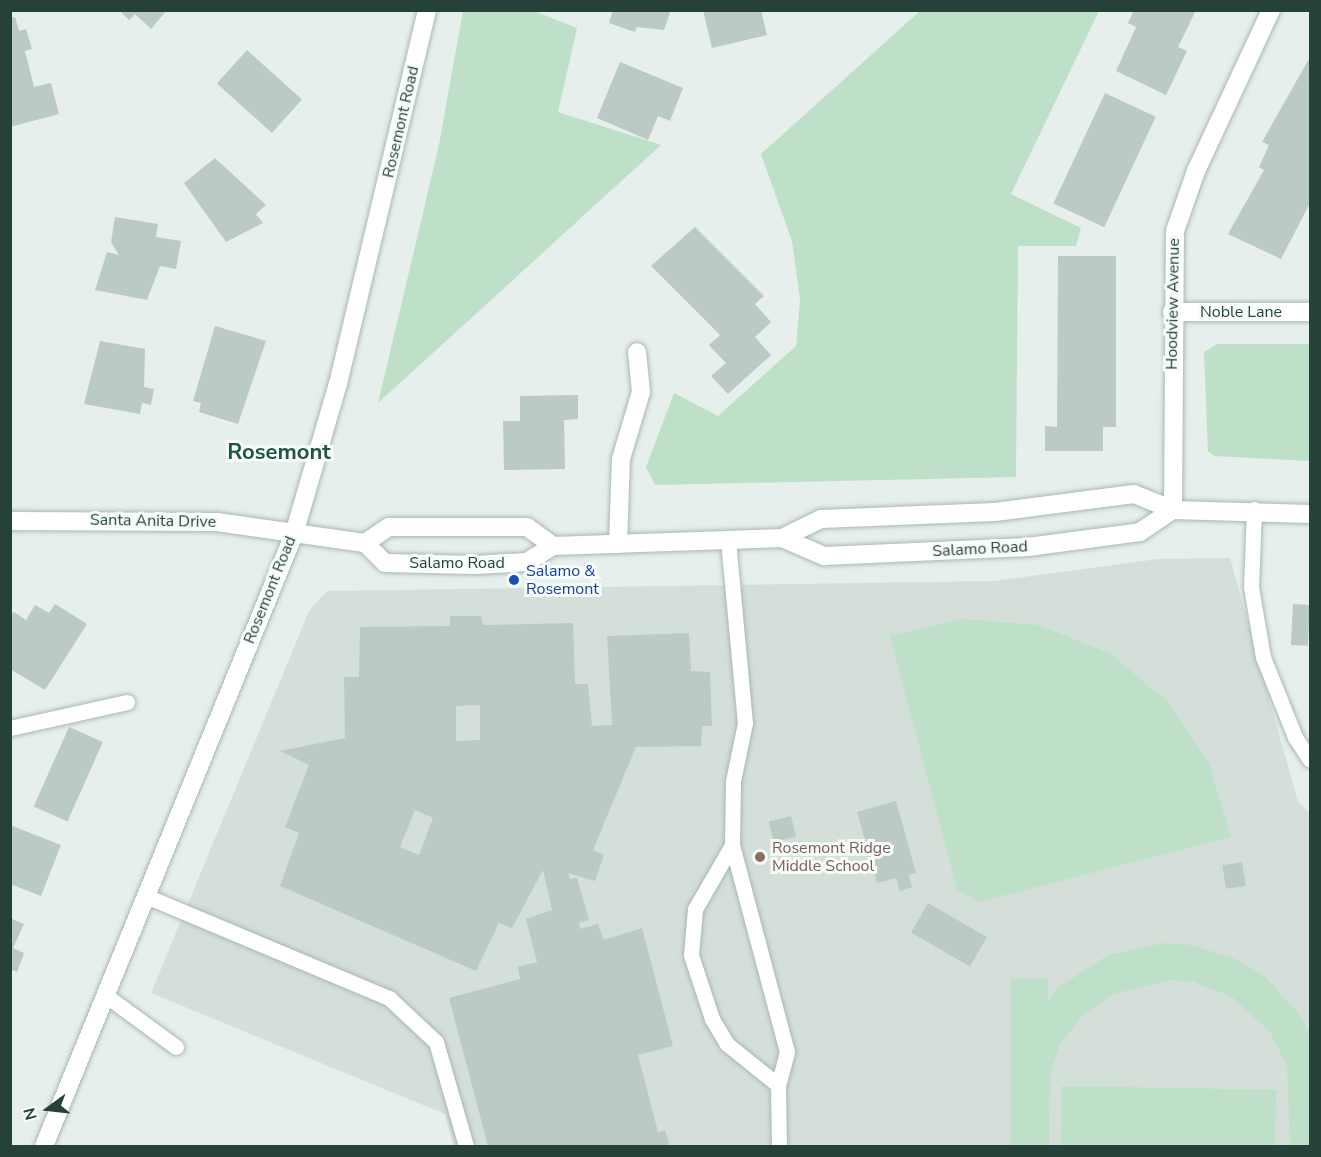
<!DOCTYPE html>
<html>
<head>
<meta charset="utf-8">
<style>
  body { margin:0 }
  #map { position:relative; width:1321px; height:1157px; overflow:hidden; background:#e6efeb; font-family:"Nunito Sans",sans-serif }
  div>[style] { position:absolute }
  .built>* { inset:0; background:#d4dfda }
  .green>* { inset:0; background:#bfe0c8; transform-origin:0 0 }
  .building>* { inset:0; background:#bbcac4; transform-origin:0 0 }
  .roads { filter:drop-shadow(0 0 2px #a8b8b2) drop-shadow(0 0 2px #a8b8b2) }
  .service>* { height:15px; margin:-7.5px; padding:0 7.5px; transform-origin:7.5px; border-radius:7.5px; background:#fff }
  .minor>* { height:18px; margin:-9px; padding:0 9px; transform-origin:9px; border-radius:9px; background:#fff }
  .secondary>* { height:18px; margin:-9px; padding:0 9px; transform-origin:9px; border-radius:9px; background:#fff }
  .dots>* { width:16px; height:16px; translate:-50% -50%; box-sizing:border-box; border:3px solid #f7fbf9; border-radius:50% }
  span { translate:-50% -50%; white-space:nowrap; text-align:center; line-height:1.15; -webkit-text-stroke:6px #f7fbf9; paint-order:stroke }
  .street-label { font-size:16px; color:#24423a }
  .transit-label { font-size:16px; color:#164399 }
  .left { translate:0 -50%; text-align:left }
  .education-label { font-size:16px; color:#785e54 }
  .district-label { font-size:22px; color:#1f5548; font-weight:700 }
  .frame { position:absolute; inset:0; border:12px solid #24423a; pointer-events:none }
  .north { position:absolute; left:18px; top:1079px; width:60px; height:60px; -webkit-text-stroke:4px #f7fbf9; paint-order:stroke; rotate:255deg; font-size:16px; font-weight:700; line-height:24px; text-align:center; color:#24423a }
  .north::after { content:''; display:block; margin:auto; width:21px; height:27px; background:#24423a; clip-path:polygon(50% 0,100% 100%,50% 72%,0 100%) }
</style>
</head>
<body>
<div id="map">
  <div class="built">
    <i style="clip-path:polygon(1230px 558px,1298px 802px,1310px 813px,1310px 1146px,454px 1146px,445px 1114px,151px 993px,309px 611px,327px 591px,994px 581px,1158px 559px)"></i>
  </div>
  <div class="green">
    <i style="clip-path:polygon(463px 11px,534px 11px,577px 28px,558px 112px,661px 145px,378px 403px,439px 145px)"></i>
    <i style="clip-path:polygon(920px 11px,1099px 11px,1011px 194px,1081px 228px,1076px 246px,1018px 246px,1016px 477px,655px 485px,646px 467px,674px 393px,718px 416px,796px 346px,800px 299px,792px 241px,761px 154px)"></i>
    <i style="clip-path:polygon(1217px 344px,1310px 344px,1310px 461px,1214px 456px,1208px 451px,1204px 352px)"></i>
    <i style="clip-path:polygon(963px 619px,1039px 625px,1109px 653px,1167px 701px,1209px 764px,1231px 837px,978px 902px,957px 889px,890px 636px)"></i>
    <i style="clip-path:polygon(1164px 943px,1192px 945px,1238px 960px,1263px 975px,1297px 1011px,1310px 1033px,1310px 1146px,1290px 1146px,1287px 1066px,1270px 1032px,1232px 997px,1193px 982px,1171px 980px,1113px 994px,1083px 1015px,1059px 1046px,1050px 1076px,1049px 1146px,1011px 1146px,1011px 979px,1048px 979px,1048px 1002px,1059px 987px,1108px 955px)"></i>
    <i style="left:1062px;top:1086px;width:214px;height:60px;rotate:1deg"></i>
  </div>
  <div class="building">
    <i style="clip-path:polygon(119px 10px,167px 10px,151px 29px,135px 14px,129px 20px)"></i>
    <i style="clip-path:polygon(613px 10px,671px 10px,664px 30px,637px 27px,635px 32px,609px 23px)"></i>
    <i style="clip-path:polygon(703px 10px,761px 10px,767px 35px,712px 48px)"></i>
    <i style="clip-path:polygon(1134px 10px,1196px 10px,1178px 47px,1187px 51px,1166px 95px,1116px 71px,1136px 27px,1128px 23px)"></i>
    <i style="clip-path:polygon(15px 17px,19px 31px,26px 29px,32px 49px,25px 51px,34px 87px,51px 83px,59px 114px,10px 127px,10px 18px)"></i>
    <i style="left:247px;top:50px;width:74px;height:45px;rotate:42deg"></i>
    <i style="clip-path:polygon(1310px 57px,1310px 203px,1281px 259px,1228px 234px,1264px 170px,1259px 167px,1269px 145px,1262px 142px)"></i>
    <i style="clip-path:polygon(620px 62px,683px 88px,670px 121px,658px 116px,648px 140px,597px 118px)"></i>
    <i style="left:1105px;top:93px;width:56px;height:122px;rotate:25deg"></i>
    <i style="clip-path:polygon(215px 158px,266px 205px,256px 214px,263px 223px,226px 242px,184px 183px)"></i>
    <i style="clip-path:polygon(115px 217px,158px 224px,156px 237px,181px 241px,176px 269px,160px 266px,147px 300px,95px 290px,107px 252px,119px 255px,111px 242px)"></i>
    <i style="clip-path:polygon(695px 227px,764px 296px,755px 304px,771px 322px,755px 337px,771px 355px,728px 394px,711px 376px,726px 363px,709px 345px,720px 335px,651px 266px)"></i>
    <i style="clip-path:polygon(1058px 256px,1116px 256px,1116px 427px,1103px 427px,1103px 451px,1045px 451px,1045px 426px,1057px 427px)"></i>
    <i style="clip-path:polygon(215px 326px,266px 341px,238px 424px,199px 412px,201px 403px,193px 401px)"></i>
    <i style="clip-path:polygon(100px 341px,145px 349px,144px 387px,154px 389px,151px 405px,142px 403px,140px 414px,84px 404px)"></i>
    <i style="clip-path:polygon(578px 395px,578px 419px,564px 420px,565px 469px,504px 470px,503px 421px,520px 421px,520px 396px)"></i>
    <i style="clip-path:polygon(55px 604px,87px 624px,45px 690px,10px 669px,10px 617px,14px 612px,26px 620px,35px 605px,49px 613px)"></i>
    <i style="left:1293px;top:604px;width:17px;height:41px;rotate:3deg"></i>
    <i style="clip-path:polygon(evenodd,450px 616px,481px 616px,483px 625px,573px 623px,575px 684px,588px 684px,592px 726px,612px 725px,607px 636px,689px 633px,691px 671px,710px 672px,712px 726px,702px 726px,701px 746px,636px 747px,593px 850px,604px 855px,595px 881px,568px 873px,570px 879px,577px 878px,589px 920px,579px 923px,580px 929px,598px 924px,604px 940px,642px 928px,673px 1046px,638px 1055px,658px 1132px,665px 1130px,670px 1146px,488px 1146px,449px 998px,520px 979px,518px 967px,537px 962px,526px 919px,552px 910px,543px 870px,512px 928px,499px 923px,476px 971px,280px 886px,299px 833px,285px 827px,309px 765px,280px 751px,345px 738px,344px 677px,359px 677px,360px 627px,450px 626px,450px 616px,480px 705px,480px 740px,456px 741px,456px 706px,480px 705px,450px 616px,415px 810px,433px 818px,419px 855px,400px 847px,415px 810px)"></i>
    <i style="left:69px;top:727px;width:37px;height:87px;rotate:24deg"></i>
    <i style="clip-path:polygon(896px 801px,916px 873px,909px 875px,912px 887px,900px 891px,896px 878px,877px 883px,857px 812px)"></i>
    <i style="left:791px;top:816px;width:21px;height:23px;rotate:76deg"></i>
    <i style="clip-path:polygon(10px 825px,61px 845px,41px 896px,10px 884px)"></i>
    <i style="left:1242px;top:862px;width:24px;height:20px;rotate:81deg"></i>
    <i style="left:928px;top:903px;width:68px;height:34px;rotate:30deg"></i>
    <i style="clip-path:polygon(10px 918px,24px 924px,13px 948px,24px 953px,17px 972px,10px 969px)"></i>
  </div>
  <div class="roads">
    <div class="service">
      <i style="left:1254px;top:509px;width:78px;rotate:92.2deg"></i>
      <i style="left:1251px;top:587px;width:71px;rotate:80.3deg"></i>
      <i style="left:1263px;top:657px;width:86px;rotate:68.2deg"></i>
      <i style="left:1295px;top:737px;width:27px;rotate:57deg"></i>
      <i style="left:728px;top:540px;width:184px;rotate:84.7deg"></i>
      <i style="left:745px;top:723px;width:59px;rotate:101.7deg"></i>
      <i style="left:733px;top:781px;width:64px;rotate:90.9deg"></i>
      <i style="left:732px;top:845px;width:214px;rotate:75.1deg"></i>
      <i style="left:787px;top:1052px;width:34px;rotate:105deg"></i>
      <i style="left:778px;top:1085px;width:61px;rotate:89.1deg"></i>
      <i style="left:10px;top:728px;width:120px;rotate:-12.5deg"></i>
      <i style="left:732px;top:845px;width:74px;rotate:120deg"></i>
      <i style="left:695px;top:909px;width:46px;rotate:95deg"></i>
      <i style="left:691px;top:955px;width:67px;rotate:71.8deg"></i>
      <i style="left:712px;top:1019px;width:29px;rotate:59deg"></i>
      <i style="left:727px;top:1044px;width:65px;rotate:38.8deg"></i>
      <i style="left:146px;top:896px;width:264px;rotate:22.8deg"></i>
      <i style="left:389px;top:998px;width:64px;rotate:43.1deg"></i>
      <i style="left:436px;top:1042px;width:108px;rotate:73.9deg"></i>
      <i style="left:105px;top:995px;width:88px;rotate:36.2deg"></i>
    </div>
    <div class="minor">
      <i style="left:1172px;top:312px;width:138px"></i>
      <i style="left:1173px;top:510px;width:279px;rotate:-89.6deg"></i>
      <i style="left:1175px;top:231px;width:64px;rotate:-70.7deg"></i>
      <i style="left:1196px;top:171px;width:178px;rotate:-65deg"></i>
      <i style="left:618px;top:544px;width:85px;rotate:-88deg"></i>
      <i style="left:621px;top:459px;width:70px;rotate:-73.4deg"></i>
      <i style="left:641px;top:392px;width:40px;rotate:-95.7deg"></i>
    </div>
    <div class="secondary">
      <i style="left:10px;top:521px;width:207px;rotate:0.3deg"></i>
      <i style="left:217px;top:522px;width:149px;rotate:8.1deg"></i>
      <i style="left:365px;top:543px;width:28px;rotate:45deg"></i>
      <i style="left:385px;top:563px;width:90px;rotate:1.3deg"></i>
      <i style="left:475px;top:565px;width:52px;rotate:-3.3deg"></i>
      <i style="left:527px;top:562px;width:31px;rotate:-32deg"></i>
      <i style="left:553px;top:546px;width:175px;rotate:-2deg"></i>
      <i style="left:728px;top:540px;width:54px;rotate:-2.1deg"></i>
      <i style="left:782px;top:538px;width:46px;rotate:23.2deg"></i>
      <i style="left:824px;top:556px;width:204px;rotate:-2.5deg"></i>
      <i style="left:1028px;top:547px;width:113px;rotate:-7.6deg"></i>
      <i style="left:1140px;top:532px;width:40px;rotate:-34deg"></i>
      <i style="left:782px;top:538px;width:43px;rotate:-26deg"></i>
      <i style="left:821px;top:519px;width:174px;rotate:-2.3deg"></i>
      <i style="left:995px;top:512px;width:140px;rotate:-7.4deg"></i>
      <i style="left:1134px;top:494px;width:42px;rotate:22.3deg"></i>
      <i style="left:1173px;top:510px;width:137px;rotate:1.7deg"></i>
      <i style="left:365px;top:543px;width:29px;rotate:-34deg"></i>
      <i style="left:389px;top:527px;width:138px"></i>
      <i style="left:527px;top:527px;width:32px;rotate:36deg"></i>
      <i style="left:44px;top:1146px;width:661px;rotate:-67.78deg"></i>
      <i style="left:294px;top:534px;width:156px;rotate:-73.7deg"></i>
      <i style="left:338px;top:384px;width:384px;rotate:-76.6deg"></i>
    </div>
  </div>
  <div class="dots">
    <i style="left:514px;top:580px;background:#1a4fb4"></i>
    <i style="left:760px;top:857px;background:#8d6e63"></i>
  </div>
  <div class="street-label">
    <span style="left:401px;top:122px;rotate:-77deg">Rosemont Road</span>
    <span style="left:1173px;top:304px;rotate:-89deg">Hoodview Avenue</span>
    <span style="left:1241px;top:312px">Noble Lane</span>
    <span style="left:153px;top:521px;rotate:1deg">Santa Anita Drive</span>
    <span style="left:980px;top:549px;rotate:-3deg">Salamo Road</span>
    <span style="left:457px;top:563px">Salamo Road</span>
    <span style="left:270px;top:590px;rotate:-68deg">Rosemont Road</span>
  </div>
  <div class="transit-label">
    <span class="left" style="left:526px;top:580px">Salamo &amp;<br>Rosemont</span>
  </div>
  <div class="education-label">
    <span class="left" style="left:772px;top:857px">Rosemont Ridge<br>Middle School</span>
  </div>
  <div class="district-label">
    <span style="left:279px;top:453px">Rosemont</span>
  </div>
  <div class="frame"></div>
  <div class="north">N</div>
</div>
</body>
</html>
